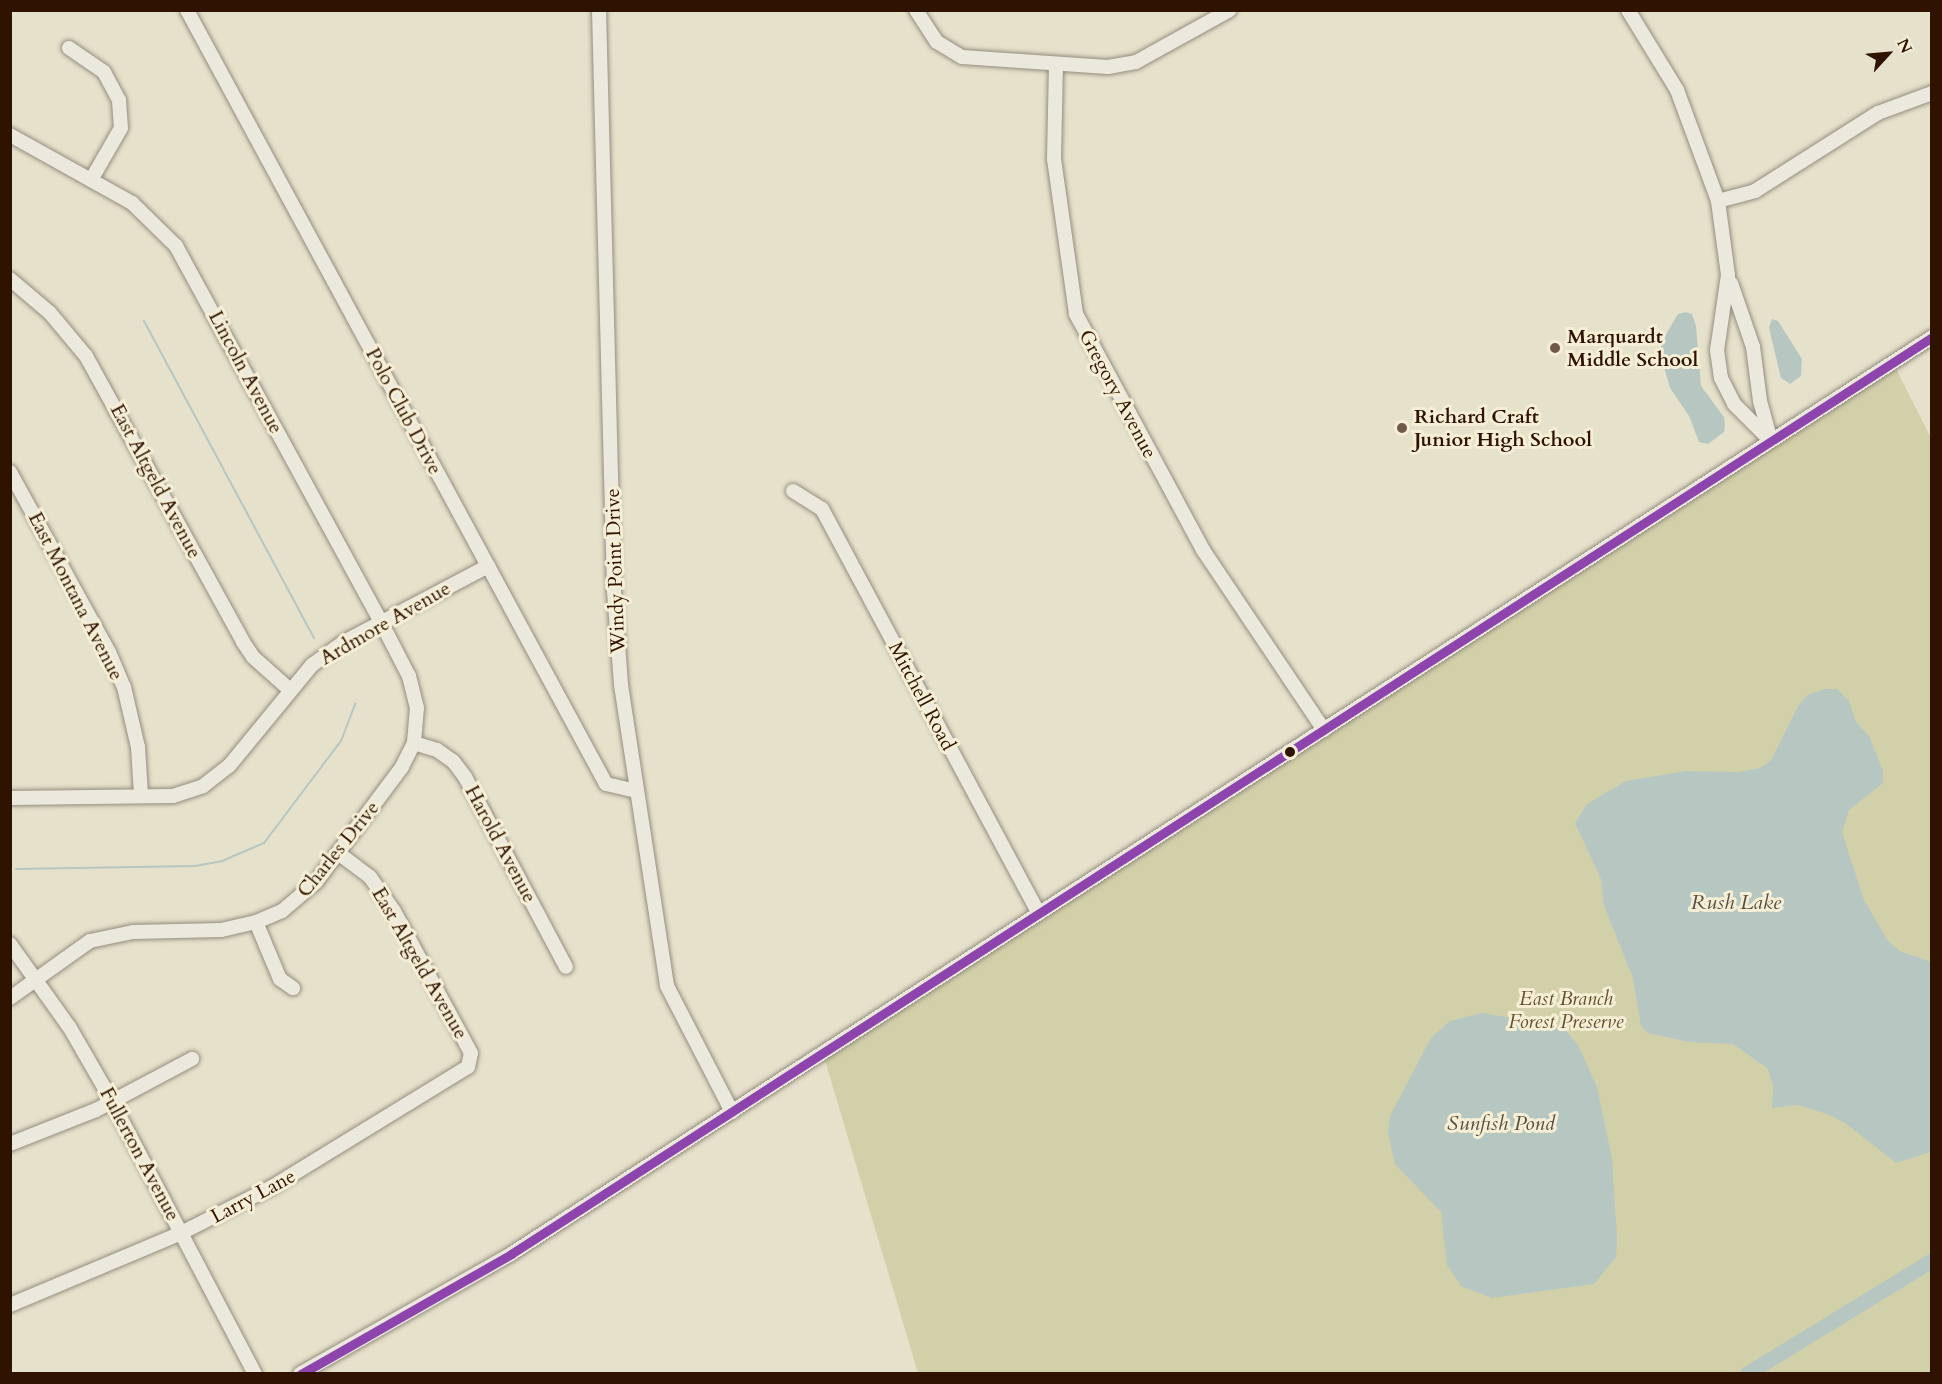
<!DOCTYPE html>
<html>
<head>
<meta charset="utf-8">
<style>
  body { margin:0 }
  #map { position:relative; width:1942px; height:1384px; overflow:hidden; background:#e6e1cb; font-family:Cardo,serif }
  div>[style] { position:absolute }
  .green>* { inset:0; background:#d2d0a9 }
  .water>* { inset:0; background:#b6c7c2 }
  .stream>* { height:2px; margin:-1px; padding:0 1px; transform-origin:1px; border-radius:1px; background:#b6c7c2 }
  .river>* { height:15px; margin:-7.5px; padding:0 7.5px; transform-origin:7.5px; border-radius:7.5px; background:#b6c7c2 }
  .roads { filter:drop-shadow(0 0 2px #948d7f) drop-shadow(0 0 2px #948d7f) }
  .minor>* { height:14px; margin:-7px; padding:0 7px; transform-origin:7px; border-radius:7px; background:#ebe8dd }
  .bus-1>* { height:9px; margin:-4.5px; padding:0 4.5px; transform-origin:4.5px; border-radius:4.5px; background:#8e44ad }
  .dots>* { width:16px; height:16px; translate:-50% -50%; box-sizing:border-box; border:3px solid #f6efd6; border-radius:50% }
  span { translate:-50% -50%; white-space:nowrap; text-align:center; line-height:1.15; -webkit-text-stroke:6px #f6efd6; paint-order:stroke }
  .poi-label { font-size:20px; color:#2f1200; font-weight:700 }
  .left { translate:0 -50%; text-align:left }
  .street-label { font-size:20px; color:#2f1200 }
  .park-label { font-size:20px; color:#625031; font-style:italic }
  .water-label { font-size:21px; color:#574e42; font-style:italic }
  .frame { position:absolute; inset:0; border:12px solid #2f1200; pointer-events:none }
  .north { position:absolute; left:1858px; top:24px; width:60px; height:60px; -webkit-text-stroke:4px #f6efd6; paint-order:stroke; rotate:64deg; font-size:16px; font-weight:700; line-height:24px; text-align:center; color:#2f1200 }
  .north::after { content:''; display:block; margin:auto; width:21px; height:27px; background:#2f1200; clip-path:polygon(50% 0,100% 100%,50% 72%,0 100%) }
</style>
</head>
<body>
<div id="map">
  <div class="green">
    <i style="clip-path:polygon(1894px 365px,1932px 440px,1931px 1373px,918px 1373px,824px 1057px)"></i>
  </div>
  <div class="water">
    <i style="clip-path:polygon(1686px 312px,1692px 314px,1696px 326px,1701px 386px,1724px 417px,1725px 426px,1724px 432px,1708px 444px,1699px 442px,1689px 416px,1670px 388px,1662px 360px,1661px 343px,1678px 314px)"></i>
    <i style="clip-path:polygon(1772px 319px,1778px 321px,1802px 359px,1801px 376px,1790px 384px,1781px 378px,1769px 328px)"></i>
    <i style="clip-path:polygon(1824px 689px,1837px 689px,1849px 701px,1856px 722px,1869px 736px,1883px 771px,1883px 783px,1849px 810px,1842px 832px,1864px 900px,1888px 941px,1900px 951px,1931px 962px,1931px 1152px,1896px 1163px,1845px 1123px,1827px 1114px,1798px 1105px,1772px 1108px,1773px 1086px,1768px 1069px,1733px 1044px,1689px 1042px,1648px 1033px,1641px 1026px,1633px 978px,1604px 906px,1601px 879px,1575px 823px,1587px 804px,1626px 781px,1686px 771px,1739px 772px,1760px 768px,1771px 760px,1798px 706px,1808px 695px)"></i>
    <i style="clip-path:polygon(1482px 1013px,1562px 1026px,1578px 1045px,1597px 1087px,1612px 1159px,1617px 1238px,1616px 1257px,1594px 1284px,1492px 1298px,1461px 1286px,1447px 1265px,1441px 1212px,1395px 1164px,1388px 1133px,1390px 1116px,1431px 1038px,1450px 1021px)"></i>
  </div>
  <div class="stream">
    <i style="left:144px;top:321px;width:360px;rotate:61.8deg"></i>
    <i style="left:16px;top:869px;width:179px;rotate:-1deg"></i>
    <i style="left:195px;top:866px;width:27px;rotate:-10deg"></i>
    <i style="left:222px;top:861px;width:46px;rotate:-23.2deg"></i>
    <i style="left:264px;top:843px;width:128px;rotate:-53deg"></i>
    <i style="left:341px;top:741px;width:40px;rotate:-69deg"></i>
  </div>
  <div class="river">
    <i style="left:1746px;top:1374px;width:218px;rotate:-31.5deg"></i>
  </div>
  <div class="roads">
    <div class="minor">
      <i style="left:187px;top:10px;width:880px;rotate:61.57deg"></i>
      <i style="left:606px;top:784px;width:31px;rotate:13deg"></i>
      <i style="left:599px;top:10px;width:581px;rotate:88.52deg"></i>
      <i style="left:614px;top:591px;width:94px;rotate:85.7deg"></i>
      <i style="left:621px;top:685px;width:304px;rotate:81.3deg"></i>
      <i style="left:667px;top:986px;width:142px;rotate:62.7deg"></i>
      <i style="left:916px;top:10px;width:38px;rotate:57deg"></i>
      <i style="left:937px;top:42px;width:29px;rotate:31deg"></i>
      <i style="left:962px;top:57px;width:146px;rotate:3.9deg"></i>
      <i style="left:1108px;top:67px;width:28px;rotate:-10deg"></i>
      <i style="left:1136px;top:62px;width:107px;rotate:-29deg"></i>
      <i style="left:1628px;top:10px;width:94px;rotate:58.5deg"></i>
      <i style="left:1677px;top:90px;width:118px;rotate:69.7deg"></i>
      <i style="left:1718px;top:201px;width:75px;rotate:82.3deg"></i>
      <i style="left:1728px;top:275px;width:76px;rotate:98.3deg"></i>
      <i style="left:1717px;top:350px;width:28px;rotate:82deg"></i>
      <i style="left:1721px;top:378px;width:29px;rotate:63deg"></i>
      <i style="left:1734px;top:404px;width:52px;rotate:45deg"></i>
      <i style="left:69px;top:48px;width:42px;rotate:34.4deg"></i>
      <i style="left:104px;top:72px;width:32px;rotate:62deg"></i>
      <i style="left:119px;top:100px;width:28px;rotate:86deg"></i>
      <i style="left:121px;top:128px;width:60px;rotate:120deg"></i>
      <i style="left:1056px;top:64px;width:95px;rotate:91.2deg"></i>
      <i style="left:1054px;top:159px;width:157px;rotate:81.9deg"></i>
      <i style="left:1076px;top:314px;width:268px;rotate:61.7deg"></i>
      <i style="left:1203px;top:550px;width:217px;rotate:56.1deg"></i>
      <i style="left:10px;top:135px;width:140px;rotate:29.1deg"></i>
      <i style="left:132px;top:203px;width:62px;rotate:44.3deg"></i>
      <i style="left:176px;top:246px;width:428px;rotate:61.4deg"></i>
      <i style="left:381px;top:622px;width:61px;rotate:62.6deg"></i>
      <i style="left:409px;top:676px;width:33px;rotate:76deg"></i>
      <i style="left:417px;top:708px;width:35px;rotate:95deg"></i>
      <i style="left:414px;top:743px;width:27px;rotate:117deg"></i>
      <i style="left:402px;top:767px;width:144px;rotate:126.8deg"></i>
      <i style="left:316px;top:882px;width:45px;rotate:139.5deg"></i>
      <i style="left:282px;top:911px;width:28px;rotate:157deg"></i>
      <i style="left:256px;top:922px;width:36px;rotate:167deg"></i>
      <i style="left:221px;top:930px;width:88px;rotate:178.7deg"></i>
      <i style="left:133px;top:932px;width:44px;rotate:168.2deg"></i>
      <i style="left:90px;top:941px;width:98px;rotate:144.5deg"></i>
      <i style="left:1718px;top:201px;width:38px;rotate:-15deg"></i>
      <i style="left:1755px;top:191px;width:146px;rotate:-32.4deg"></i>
      <i style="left:1878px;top:113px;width:58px;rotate:-20.3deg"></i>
      <i style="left:10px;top:279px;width:52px;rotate:40.4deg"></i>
      <i style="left:50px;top:313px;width:56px;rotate:50.1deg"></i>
      <i style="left:86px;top:356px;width:326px;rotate:61.2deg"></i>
      <i style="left:243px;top:642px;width:18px;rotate:56deg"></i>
      <i style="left:253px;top:657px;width:50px;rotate:41.7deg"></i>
      <i style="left:1731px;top:283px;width:68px;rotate:71deg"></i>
      <i style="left:1753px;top:347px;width:54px;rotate:82.6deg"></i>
      <i style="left:1760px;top:401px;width:41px;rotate:74.6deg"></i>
      <i style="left:10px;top:472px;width:205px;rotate:61.2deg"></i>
      <i style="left:109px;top:652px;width:38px;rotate:67deg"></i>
      <i style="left:124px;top:687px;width:62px;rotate:76.9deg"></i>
      <i style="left:138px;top:747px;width:48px;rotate:86.4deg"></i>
      <i style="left:793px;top:491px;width:34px;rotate:32deg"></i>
      <i style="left:822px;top:509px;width:459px;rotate:61.8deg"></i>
      <i style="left:414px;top:743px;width:24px;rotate:17deg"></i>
      <i style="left:437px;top:750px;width:19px;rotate:35deg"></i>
      <i style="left:453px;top:761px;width:20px;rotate:53deg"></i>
      <i style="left:465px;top:777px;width:215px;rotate:62deg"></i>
      <i style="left:10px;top:798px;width:163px;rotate:-0.7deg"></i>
      <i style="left:173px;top:796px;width:32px;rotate:-18deg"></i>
      <i style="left:203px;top:786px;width:33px;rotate:-38deg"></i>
      <i style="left:229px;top:766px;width:131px;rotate:-50.6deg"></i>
      <i style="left:312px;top:665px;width:39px;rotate:-36deg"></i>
      <i style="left:344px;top:642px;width:163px;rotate:-27.8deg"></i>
      <i style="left:256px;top:922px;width:62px;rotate:67.2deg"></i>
      <i style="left:280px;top:979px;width:16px;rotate:35deg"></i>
      <i style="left:10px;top:944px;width:103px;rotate:54.5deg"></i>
      <i style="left:70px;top:1028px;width:76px;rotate:60.1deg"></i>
      <i style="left:108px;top:1094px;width:316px;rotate:62.3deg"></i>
      <i style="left:10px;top:1144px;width:92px;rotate:-21.6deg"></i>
      <i style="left:96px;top:1110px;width:109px;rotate:-28deg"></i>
      <i style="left:10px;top:1305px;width:186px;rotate:-22.8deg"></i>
      <i style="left:181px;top:1233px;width:102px;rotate:-26.8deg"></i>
      <i style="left:272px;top:1187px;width:230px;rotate:-31.5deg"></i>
      <i style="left:468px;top:1067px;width:14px;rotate:-78deg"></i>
      <i style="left:471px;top:1053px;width:162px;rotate:-118.5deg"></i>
      <i style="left:394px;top:911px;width:42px;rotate:-125.2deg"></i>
      <i style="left:370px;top:877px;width:40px;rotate:-143deg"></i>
      <i style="left:300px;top:1374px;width:243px;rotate:-29.6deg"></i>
      <i style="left:511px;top:1254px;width:1691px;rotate:-32.83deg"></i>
    </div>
  </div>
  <div class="bus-1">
    <i style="left:301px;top:1374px;width:242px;rotate:-29.7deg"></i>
    <i style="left:511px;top:1254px;width:1691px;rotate:-32.83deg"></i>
  </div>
  <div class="dots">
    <i style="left:1555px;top:348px;background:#6f5a47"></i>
    <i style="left:1402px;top:428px;background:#6f5a47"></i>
    <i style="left:1290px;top:752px;background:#2f1200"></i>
  </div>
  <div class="poi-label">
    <span class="left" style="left:1567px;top:348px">Marquardt<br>Middle School</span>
    <span class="left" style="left:1414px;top:428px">Richard Craft<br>Junior High School</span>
  </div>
  <div class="street-label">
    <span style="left:246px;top:372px;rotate:62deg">Lincoln Avenue</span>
    <span style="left:1118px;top:394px;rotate:62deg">Gregory Avenue</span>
    <span style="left:404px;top:411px;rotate:62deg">Polo Club Drive</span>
    <span style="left:156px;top:481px;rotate:62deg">East Altgeld Avenue</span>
    <span style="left:615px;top:571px;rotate:-92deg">Windy Point Drive</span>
    <span style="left:76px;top:596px;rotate:63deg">East Montana Avenue</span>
    <span style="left:385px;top:623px;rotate:-30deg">Ardmore Avenue</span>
    <span style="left:922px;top:696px;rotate:62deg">Mitchell Road</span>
    <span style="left:501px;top:844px;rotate:62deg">Harold Avenue</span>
    <span style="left:338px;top:849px;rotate:-51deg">Charles Drive</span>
    <span style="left:420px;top:963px;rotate:60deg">East Altgeld Avenue</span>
    <span style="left:140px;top:1154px;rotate:62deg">Fullerton Avenue</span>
    <span style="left:253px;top:1196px;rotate:-28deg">Larry Lane</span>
  </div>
  <div class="park-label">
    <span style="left:1566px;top:1010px">East Branch<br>Forest Preserve</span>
  </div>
  <div class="water-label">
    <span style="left:1736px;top:903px">Rush Lake</span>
    <span style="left:1501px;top:1124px">Sunfish Pond</span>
  </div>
  <div class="frame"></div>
  <div class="north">N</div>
</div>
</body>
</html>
